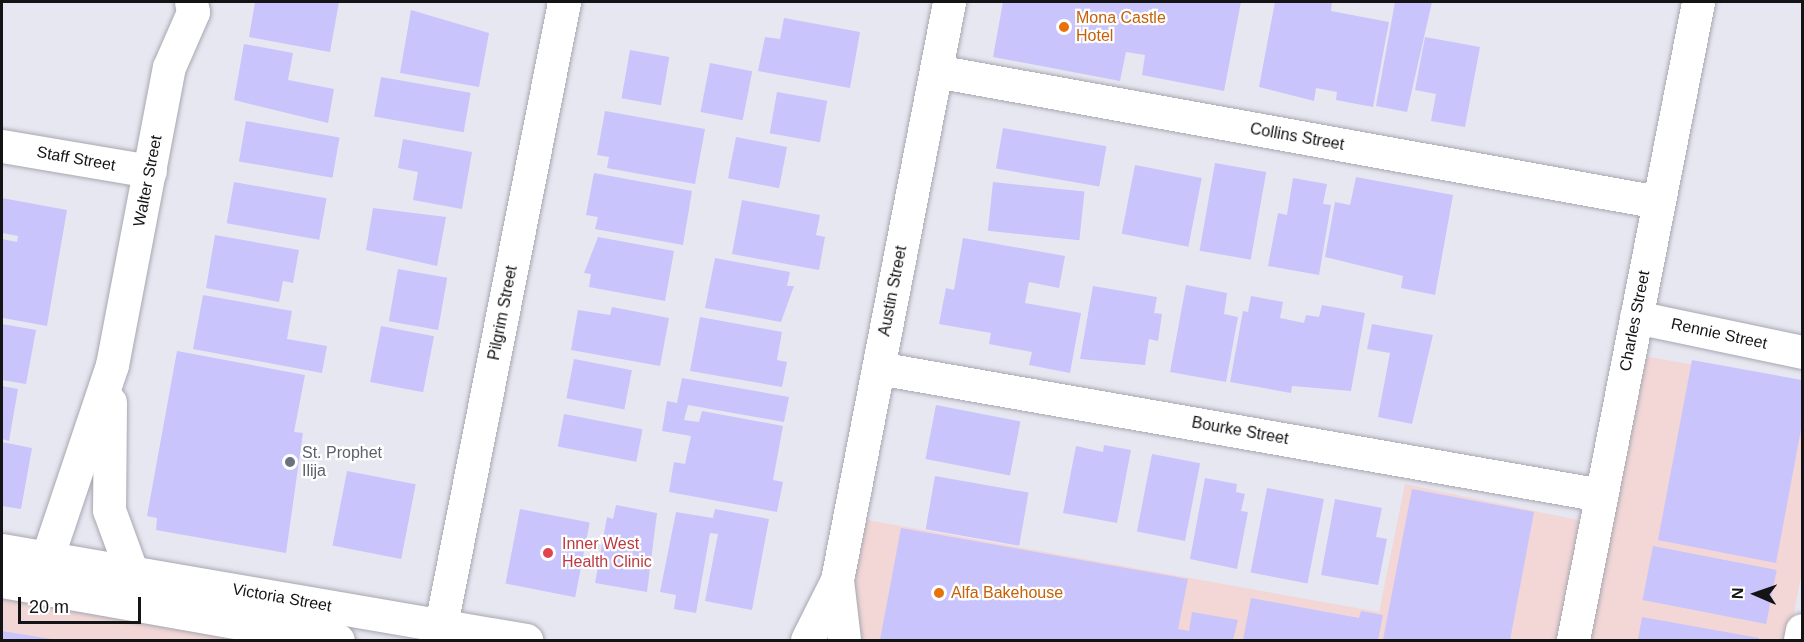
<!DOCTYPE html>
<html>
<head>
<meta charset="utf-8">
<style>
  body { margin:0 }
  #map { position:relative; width:1804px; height:642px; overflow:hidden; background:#e7e7f1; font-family:Helvetica,sans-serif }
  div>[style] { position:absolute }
  .commercial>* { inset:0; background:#f2d7d6 }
  .building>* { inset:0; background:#c9c4fb; transform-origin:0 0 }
  .roads { filter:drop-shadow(0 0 2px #a8a7b1) drop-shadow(0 0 2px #a8a7b1) }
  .street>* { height:33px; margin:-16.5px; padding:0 16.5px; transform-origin:16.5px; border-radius:16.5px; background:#fff }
  .secondary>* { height:33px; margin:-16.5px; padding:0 16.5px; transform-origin:16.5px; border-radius:16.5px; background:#fff }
  .dots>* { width:16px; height:16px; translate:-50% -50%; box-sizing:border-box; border:3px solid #fff; border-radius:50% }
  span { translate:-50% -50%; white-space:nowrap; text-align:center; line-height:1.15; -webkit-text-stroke:4.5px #fff; paint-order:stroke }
  .food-label { font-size:16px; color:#c56008 }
  .left { translate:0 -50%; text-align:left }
  .street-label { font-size:16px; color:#141417 }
  .worship-label { font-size:16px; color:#5b616d }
  .health-label { font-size:16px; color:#be3a42 }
  .frame { position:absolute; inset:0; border:3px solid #141417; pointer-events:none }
  .north { position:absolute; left:1726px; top:564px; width:60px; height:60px; -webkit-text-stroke:4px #fff; paint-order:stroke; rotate:272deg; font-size:16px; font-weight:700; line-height:24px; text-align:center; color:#141417 }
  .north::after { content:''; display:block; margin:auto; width:21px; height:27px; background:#141417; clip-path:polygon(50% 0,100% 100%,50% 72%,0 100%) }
  .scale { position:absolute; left:18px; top:597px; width:123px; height:27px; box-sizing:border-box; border:3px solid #141417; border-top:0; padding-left:8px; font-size:18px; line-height:21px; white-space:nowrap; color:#141417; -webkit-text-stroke:4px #fff; paint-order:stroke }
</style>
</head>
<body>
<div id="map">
  <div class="commercial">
    <i style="clip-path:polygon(1619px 352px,1802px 383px,1802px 571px,1789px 640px,835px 640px,856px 518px,1379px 612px,1405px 484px,1583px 521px)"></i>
    <i style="clip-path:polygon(2px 581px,371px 640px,2px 640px)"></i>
  </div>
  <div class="building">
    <i style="clip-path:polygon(255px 2px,339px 2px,330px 52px,249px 37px)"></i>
    <i style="clip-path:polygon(1003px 2px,1241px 2px,1224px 91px,1142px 75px,1145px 55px,1126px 52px,1120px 81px,993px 57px)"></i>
    <i style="clip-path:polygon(1275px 2px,1332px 2px,1331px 11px,1389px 22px,1373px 107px,1336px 100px,1337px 92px,1316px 88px,1314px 101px,1259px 87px)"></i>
    <i style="clip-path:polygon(1395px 2px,1432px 2px,1407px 112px,1376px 106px)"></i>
    <i style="clip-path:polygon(411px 10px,489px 33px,479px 87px,400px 73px)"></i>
    <i style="clip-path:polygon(784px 18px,860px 32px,850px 88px,758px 71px,765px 37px,780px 39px)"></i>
    <i style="clip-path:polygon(1425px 37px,1480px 47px,1465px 127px,1431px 121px,1436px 94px,1415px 90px)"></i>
    <i style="clip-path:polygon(244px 44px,293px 53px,288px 80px,334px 89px,328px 123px,234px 100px)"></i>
    <i style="left:630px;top:50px;width:40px;height:49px;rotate:10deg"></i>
    <i style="left:710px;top:63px;width:43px;height:50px;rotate:11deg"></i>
    <i style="left:381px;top:77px;width:91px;height:40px;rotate:10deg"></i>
    <i style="left:777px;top:92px;width:51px;height:42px;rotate:10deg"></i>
    <i style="clip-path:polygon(605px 111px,705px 129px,695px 184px,607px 168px,609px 157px,597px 155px)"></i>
    <i style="left:246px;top:121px;width:95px;height:41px;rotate:10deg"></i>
    <i style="left:1003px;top:128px;width:105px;height:41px;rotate:10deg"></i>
    <i style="left:736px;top:137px;width:52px;height:42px;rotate:11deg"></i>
    <i style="clip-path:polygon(403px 139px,472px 152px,462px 209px,413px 200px,418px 172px,398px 168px)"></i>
    <i style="left:1215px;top:163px;width:52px;height:89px;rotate:10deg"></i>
    <i style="left:1135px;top:165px;width:68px;height:70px;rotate:11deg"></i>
    <i style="clip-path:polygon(594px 173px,692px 191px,683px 245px,595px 229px,598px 217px,586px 215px)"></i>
    <i style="clip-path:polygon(1356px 177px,1453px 195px,1435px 295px,1401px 288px,1403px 276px,1325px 257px,1335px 202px,1350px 205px)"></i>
    <i style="clip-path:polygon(1293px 178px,1327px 184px,1323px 204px,1331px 205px,1319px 275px,1268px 266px,1278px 213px,1287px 215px)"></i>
    <i style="left:234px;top:182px;width:94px;height:42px;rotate:10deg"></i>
    <i style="left:993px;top:182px;width:92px;height:49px;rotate:6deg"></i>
    <i style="clip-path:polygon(2px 198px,67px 210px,47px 326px,3px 318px,2px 239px,17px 242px,18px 236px,2px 233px)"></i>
    <i style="clip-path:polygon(742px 200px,820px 215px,816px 235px,825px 237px,819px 270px,732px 254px)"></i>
    <i style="clip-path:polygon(373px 208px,446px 217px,437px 266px,366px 250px)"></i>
    <i style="clip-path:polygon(215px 235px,299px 250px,293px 283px,283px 281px,279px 302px,206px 288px)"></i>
    <i style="clip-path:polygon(598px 237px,674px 251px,665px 301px,589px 287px,591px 274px,584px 273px)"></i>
    <i style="clip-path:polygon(963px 238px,1065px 256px,1059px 288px,1029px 282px,1025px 303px,1081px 313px,1070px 373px,1029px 365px,1032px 352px,989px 344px,991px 333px,939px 324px,946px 288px,954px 290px)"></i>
    <i style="clip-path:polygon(715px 258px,790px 272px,787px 286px,794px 286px,781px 322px,705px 308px)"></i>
    <i style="left:398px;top:269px;width:50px;height:53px;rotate:10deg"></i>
    <i style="clip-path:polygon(1186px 285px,1227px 293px,1224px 314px,1238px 317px,1226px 382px,1170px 372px)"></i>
    <i style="clip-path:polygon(1093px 286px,1157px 297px,1154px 313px,1162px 314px,1158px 341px,1149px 339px,1145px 365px,1080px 359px)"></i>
    <i style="clip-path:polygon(203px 295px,292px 311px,287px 339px,327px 346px,322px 373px,193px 349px)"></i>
    <i style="clip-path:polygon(1251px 296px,1283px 302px,1280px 318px,1304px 323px,1306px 315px,1319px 317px,1322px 305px,1365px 313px,1351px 391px,1292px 386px,1291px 393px,1230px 382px,1243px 311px,1248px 312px)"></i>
    <i style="clip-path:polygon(612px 307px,669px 318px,660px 366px,571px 350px,578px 310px,610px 315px)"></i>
    <i style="clip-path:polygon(700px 317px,782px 332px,777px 360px,787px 362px,782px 387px,690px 371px)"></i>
    <i style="clip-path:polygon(2px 324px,36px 330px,26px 384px,2px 380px)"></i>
    <i style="clip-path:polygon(1372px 324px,1433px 335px,1412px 424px,1378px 417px,1390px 353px,1367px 349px)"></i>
    <i style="left:381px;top:326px;width:54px;height:57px;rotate:11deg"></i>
    <i style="clip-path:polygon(177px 351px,305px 375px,294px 432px,303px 433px,286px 553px,156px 530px,157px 518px,147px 516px)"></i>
    <i style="left:574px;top:359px;width:59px;height:40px;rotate:11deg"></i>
    <i style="clip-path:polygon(1692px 360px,1802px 380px,1802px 424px,1776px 563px,1658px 540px)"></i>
    <i style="clip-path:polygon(682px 378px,789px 397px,784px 422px,688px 405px,684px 420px,699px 422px,702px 411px,783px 426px,773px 480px,783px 482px,777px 512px,669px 492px,674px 462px,685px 464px,691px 436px,662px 431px,667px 401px,677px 403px)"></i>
    <i style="clip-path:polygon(2px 386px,18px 389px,9px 441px,2px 439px)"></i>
    <i style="left:936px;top:405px;width:86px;height:55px;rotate:11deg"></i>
    <i style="left:564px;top:414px;width:80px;height:33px;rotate:11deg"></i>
    <i style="clip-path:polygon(2px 442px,32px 448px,21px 509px,2px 506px)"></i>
    <i style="clip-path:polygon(1104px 445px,1131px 450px,1117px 523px,1063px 513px,1076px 446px,1103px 452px)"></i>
    <i style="left:1152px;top:454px;width:49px;height:79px;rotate:11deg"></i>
    <i style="left:347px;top:471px;width:70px;height:76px;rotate:11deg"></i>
    <i style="left:935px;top:476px;width:95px;height:54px;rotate:10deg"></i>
    <i style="clip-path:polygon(1205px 478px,1237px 484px,1236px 492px,1245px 494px,1241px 511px,1248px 512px,1237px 569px,1190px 559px)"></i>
    <i style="left:1267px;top:488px;width:58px;height:86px;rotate:11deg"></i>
    <i style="clip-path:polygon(1412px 489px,1534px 512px,1510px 640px,1383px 640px)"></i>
    <i style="clip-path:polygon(1335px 499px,1382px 508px,1376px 537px,1387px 539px,1378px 585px,1321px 575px)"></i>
    <i style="clip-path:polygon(616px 505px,657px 513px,647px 592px,595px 583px,607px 517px,613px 519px)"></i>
    <i style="left:520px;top:509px;width:71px;height:76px;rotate:11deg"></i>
    <i style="clip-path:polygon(715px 509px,769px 519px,752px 610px,705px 601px,718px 534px,710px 533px,696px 613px,674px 609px,676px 595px,660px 592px,676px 512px,713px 518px)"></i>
    <i style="clip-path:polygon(901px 528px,1188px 579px,1178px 629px,1189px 631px,1192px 612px,1238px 620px,1233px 640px,880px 640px)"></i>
    <i style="left:1653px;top:546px;width:126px;height:55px;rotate:11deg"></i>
    <i style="clip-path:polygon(1251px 598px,1359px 618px,1361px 611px,1383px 615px,1378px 640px,1243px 640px)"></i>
    <i style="clip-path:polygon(1642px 617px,1759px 638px,1759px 640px,1638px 640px)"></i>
    <i style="clip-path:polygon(2px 631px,51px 639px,51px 640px,2px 640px)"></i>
  </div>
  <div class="roads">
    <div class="street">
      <i style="left:936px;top:71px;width:734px;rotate:10.28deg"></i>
      <i style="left:2px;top:146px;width:150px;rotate:9.6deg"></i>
      <i style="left:1636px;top:317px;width:170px;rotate:11.9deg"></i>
      <i style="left:878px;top:368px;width:734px;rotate:9.96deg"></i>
      <i style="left:110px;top:402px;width:108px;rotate:90.5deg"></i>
      <i style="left:109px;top:510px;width:67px;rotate:69.9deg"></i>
      <i style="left:47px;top:558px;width:204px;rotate:-71.4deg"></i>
      <i style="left:112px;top:365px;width:303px;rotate:-79.2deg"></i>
      <i style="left:169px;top:67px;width:60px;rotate:-66.4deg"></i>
      <i style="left:193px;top:12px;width:10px;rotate:-101deg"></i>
      <i style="left:837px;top:580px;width:60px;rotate:83.3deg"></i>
      <i style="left:807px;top:640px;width:67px;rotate:-63.4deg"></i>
      <i style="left:837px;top:580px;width:589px;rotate:-79.03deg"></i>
      <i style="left:1800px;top:640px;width:10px;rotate:-79deg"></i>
    </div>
    <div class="secondary">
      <i style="left:2px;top:550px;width:532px;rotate:9.75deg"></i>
      <i style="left:2px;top:581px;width:341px;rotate:10deg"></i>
      <i style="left:441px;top:625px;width:635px;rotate:-78.83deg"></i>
      <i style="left:1573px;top:640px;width:650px;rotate:-78.91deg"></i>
    </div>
  </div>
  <div class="dots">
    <i style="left:1064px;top:27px;background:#e8710a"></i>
    <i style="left:290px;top:462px;background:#6b7280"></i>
    <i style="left:548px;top:553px;background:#e0444e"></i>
    <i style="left:939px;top:593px;background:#e8710a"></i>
  </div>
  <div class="food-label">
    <span class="left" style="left:1076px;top:27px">Mona Castle<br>Hotel</span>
    <span class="left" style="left:951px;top:593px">Alfa Bakehouse</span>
  </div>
  <div class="street-label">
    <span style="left:1297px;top:137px;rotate:10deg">Collins Street</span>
    <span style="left:76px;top:159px;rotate:10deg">Staff Street</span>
    <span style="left:148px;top:181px;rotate:-79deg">Walter Street</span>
    <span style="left:893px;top:291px;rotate:-79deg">Austin Street</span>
    <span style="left:503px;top:313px;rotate:-79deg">Pilgrim Street</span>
    <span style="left:1635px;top:321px;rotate:-79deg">Charles Street</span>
    <span style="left:1719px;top:334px;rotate:12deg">Rennie Street</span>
    <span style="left:1240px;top:431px;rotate:10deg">Bourke Street</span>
    <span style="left:282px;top:598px;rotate:10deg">Victoria Street</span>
  </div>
  <div class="worship-label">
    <span class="left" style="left:302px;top:462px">St. Prophet<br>Ilija</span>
  </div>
  <div class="health-label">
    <span class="left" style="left:562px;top:553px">Inner West<br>Health Clinic</span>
  </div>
  <div class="frame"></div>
  <div class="north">N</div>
  <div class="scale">20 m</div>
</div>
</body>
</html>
